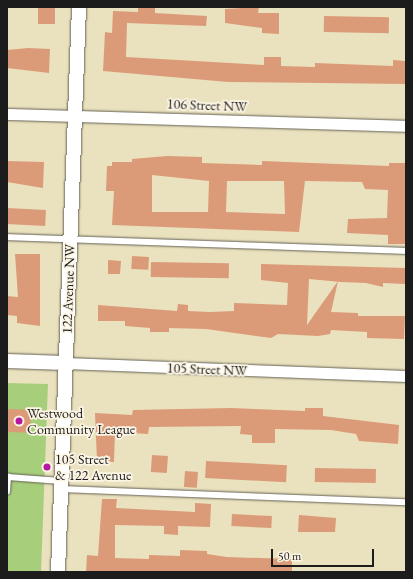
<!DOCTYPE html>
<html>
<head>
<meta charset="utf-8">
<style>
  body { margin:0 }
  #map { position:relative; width:413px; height:579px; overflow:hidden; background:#eae2be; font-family:"EB Garamond",serif }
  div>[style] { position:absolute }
  .green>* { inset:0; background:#a7cf7b }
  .building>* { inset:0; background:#dc9b78; transform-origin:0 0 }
  .roads { filter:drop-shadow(0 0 1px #646155) drop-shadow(0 0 1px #646155) }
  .service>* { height:5.5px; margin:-2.75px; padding:0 2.75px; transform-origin:2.75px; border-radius:2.75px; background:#fff }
  .minor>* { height:11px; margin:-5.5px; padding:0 5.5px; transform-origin:5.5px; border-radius:5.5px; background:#fff }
  .tertiary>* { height:14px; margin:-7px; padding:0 7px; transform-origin:7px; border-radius:7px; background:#fff }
  .dots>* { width:11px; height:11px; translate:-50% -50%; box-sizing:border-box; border:2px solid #fcf5e5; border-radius:50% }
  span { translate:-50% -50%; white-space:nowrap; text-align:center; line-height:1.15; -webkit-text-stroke:3.5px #fcf5e5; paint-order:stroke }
  .street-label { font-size:14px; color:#1c1c1c }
  .poi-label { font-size:14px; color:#1c1c1c }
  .left { translate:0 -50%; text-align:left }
  .frame { position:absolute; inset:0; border:8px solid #1c1c1c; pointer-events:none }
  .scale { position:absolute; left:271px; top:549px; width:103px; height:18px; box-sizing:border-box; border:2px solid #1c1c1c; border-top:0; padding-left:5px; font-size:12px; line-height:14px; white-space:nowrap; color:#1c1c1c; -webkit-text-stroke:3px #fcf5e5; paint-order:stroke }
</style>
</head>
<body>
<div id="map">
  <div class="green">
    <i style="clip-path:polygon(7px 383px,48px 384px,41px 572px,7px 572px)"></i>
  </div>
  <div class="building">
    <i style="left:38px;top:7px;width:17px;height:17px"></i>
    <i style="clip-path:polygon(138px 7px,155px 8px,155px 13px,207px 16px,206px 26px,127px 23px,126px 57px,264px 65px,264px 57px,281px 57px,281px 66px,315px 67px,315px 63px,393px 66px,393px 60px,406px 61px,406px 84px,228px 82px,103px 71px,105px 32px,112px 33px,113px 11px,138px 12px)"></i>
    <i style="clip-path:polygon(259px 7px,258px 13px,279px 13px,279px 34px,262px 33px,262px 28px,225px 23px,225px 9px)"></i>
    <i style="left:324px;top:16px;width:65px;height:16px;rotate:1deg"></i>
    <i style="clip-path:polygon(28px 48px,50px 49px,49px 73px,7px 68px,7px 50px)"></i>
    <i style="clip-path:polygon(evenodd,167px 156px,202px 157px,202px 163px,234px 164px,262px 165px,262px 161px,389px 166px,389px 163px,406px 163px,406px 244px,388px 244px,388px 235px,347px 233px,348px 219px,387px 218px,388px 190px,365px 189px,362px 182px,305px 181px,299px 232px,112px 225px,114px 191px,106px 191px,107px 166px,112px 166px,112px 162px,132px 162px,132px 159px,167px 156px,152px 175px,209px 181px,208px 212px,152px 212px,152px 175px,167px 156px,227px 181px,284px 181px,285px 214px,226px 212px,227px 181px)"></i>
    <i style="clip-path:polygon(7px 161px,44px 162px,43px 188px,7px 182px)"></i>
    <i style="left:7px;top:208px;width:39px;height:16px;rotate:3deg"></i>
    <i style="clip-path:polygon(15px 254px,40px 254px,40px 326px,17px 323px,17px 316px,7px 315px,7px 296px,18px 297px)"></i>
    <i style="left:132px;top:256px;width:17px;height:13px;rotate:3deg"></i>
    <i style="clip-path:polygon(108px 260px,121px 261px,120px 274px,108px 274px)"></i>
    <i style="left:151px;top:262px;width:78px;height:15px;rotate:1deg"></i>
    <i style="clip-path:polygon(261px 264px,406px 268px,405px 284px,383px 283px,383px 287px,366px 283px,341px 282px,309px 279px,307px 325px,338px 281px,331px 312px,358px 313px,358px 316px,405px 316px,404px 339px,367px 338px,367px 332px,331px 330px,330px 334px,318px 336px,278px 334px,271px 338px,206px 329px,169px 328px,169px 332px,150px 332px,150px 328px,125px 326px,125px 321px,98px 321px,98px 305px,177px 311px,178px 304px,188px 305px,188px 311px,210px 312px,234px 311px,234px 303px,287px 305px,288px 283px,261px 280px)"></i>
    <i style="clip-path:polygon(231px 408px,305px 411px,305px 408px,323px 408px,323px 416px,399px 425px,398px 444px,359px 441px,356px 434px,331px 430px,275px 429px,275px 443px,252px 443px,252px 435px,240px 434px,241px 426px,149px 427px,148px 434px,115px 432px,114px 462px,97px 461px,95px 413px,132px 415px,133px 410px)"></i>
    <i style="left:7px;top:409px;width:24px;height:23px;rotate:2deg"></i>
    <i style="left:152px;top:455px;width:16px;height:17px;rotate:4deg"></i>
    <i style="left:206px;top:461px;width:81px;height:17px;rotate:3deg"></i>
    <i style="left:315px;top:468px;width:61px;height:14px;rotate:1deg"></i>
    <i style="left:185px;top:471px;width:13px;height:16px;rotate:4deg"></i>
    <i style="clip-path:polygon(102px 499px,117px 499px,116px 508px,195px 512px,195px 503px,211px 504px,210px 527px,178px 526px,178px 535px,164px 534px,164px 526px,115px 525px,115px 558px,149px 559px,149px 555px,180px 556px,180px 550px,207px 551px,207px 554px,227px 557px,292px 559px,292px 572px,86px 572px,87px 555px,98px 556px)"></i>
    <i style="left:232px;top:514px;width:40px;height:12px;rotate:3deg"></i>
    <i style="clip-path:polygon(299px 515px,336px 518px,335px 532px,298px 532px)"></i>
  </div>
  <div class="roads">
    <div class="service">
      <i style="left:7px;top:237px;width:399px;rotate:2deg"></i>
      <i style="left:61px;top:489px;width:345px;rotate:2.2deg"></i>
      <i style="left:7px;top:492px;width:15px;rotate:-86deg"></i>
      <i style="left:8px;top:477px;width:53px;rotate:4.3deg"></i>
    </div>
    <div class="minor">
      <i style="left:7px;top:114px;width:399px;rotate:1.7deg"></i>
      <i style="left:65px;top:363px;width:341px;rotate:2.2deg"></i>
    </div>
    <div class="tertiary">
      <i style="left:7px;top:361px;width:58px;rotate:2deg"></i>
      <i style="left:58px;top:572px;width:565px;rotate:-87.87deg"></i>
    </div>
  </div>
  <div class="dots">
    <i style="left:19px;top:421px;background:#b5179e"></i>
    <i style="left:47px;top:467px;background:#b5179e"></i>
  </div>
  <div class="street-label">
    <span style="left:207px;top:105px;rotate:2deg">106 Street NW</span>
    <span style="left:68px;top:289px;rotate:-88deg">122 Avenue NW</span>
    <span style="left:207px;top:369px;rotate:2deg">105 Street NW</span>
  </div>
  <div class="poi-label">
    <span class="left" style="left:27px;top:421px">Westwood<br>Community League</span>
    <span class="left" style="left:55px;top:467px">105 Street<br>&amp; 122 Avenue</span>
  </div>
  <div class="frame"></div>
  <div class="scale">50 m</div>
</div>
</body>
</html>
